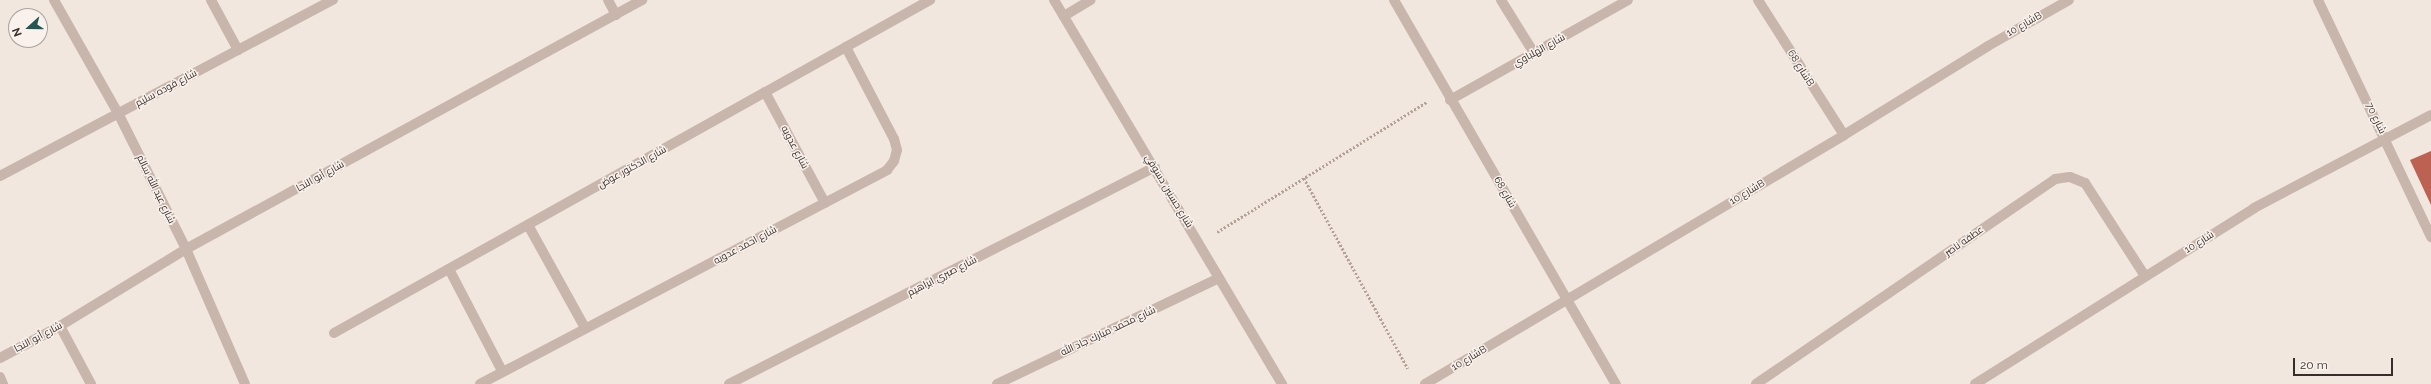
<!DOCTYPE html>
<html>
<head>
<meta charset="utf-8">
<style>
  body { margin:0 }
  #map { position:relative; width:2431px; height:384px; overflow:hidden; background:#f1e7df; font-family:Raleway,Cairo,sans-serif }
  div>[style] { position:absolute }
  .building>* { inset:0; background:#bb6253 }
  .path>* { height:2.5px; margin-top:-1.25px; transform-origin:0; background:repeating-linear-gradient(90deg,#b4a096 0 2px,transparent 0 4px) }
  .minor>* { height:10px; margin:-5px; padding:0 5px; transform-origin:5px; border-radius:5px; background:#c8b6ac }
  span { translate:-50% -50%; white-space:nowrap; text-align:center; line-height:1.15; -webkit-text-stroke:3px #f9f1ec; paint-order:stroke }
  .street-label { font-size:10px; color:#372d2a }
  .north { position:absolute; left:8px; top:8px; width:40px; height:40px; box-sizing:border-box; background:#f9f1ec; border:1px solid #aba39e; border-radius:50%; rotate:249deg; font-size:11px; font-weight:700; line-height:16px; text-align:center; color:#372d2a }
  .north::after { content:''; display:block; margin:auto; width:14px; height:18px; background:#235553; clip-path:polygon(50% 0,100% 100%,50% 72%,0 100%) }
  .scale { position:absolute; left:2293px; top:358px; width:100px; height:18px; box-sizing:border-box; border:2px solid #372d2a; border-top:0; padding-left:5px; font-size:12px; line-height:14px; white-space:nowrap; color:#372d2a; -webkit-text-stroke:3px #f9f1ec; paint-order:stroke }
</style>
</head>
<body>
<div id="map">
  <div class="building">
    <i style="clip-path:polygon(2431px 151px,2431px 205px,2410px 160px)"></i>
  </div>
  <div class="path">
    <i style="left:1304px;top:178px;width:217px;rotate:61.4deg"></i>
    <i style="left:1217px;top:232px;width:247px;rotate:-31.8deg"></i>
  </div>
  <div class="minor">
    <i style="left:54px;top:0;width:130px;rotate:60.5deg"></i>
    <i style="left:118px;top:113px;width:152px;rotate:63.4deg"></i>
    <i style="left:186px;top:249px;width:147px;rotate:66.4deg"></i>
    <i style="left:211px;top:0;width:57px;rotate:61.6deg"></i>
    <i style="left:608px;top:0;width:17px;rotate:62deg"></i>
    <i style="left:1054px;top:0;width:447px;rotate:59.3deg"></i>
    <i style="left:1394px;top:0;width:444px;rotate:60deg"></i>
    <i style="left:1501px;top:0;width:62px;rotate:58.1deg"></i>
    <i style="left:1758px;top:0;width:160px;rotate:57.5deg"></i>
    <i style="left:2318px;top:0;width:263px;rotate:64.5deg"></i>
    <i style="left:1064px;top:16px;width:31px;rotate:-31deg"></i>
    <i style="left:765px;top:92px;width:126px;rotate:61.6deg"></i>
    <i style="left:1450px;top:100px;width:204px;rotate:-29.3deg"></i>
    <i style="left:0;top:176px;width:377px;rotate:-27.9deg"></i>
    <i style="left:528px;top:225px;width:118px;rotate:61deg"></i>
    <i style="left:449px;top:269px;width:115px;rotate:62.5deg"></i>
    <i style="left:60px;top:326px;width:66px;rotate:61.9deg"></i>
    <i style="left:334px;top:333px;width:683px;rotate:-29.19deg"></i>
    <i style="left:0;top:358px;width:68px;rotate:-28.1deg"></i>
    <i style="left:60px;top:326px;width:148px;rotate:-31.4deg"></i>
    <i style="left:186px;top:249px;width:520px;rotate:-28.64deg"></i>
    <i style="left:0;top:377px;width:8px;rotate:67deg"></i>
    <i style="left:480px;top:384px;width:460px;rotate:-27.7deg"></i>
    <i style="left:887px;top:170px;width:11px;rotate:-52deg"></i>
    <i style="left:894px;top:161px;width:11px;rotate:-75deg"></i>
    <i style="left:897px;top:150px;width:11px;rotate:-105deg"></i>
    <i style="left:894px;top:139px;width:104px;rotate:-117.6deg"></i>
    <i style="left:729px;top:384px;width:478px;rotate:-27deg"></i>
    <i style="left:997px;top:384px;width:246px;rotate:-25.5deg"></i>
    <i style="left:1425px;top:384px;width:487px;rotate:-30.7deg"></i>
    <i style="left:1844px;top:135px;width:169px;rotate:-31.7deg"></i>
    <i style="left:1988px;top:46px;width:93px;rotate:-29.6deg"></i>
    <i style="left:1756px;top:384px;width:363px;rotate:-34.4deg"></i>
    <i style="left:2055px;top:179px;width:15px;rotate:-8deg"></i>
    <i style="left:2070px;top:177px;width:16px;rotate:22deg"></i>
    <i style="left:2085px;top:183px;width:111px;rotate:57.2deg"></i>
    <i style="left:1975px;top:384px;width:330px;rotate:-32.2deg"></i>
    <i style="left:2254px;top:208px;width:200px;rotate:-27.7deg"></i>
  </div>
  <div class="street-label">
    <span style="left:2024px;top:24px;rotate:-30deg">شارع 10B</span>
    <span style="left:1539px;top:50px;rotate:-29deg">شارع الهلباوي</span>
    <span style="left:1801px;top:68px;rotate:58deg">شارع 68B</span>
    <span style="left:166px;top:88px;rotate:-28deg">شارع فوده سليم</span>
    <span style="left:2376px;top:118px;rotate:64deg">شارع 70</span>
    <span style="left:795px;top:147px;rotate:62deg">شارع عدويه</span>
    <span style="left:632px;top:167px;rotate:-29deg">شارع الدكتور عوض</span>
    <span style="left:320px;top:176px;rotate:-29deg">شارع أبو النجا</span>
    <span style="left:156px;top:189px;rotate:64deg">شارع عبد الله سالم</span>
    <span style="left:1169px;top:191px;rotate:59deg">شارع حسنين دسوقي</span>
    <span style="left:1505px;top:192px;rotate:60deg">شارع 68</span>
    <span style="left:1747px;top:192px;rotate:-31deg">شارع 10B</span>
    <span style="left:1964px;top:241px;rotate:-35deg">عطفه ناصر</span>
    <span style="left:2199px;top:242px;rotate:-32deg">شارع 10</span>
    <span style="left:745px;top:245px;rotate:-28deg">شارع احمد عدويه</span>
    <span style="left:942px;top:276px;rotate:-27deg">شارع صبري ابراهيم</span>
    <span style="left:1108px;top:331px;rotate:-25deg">شارع محمد مبارك جاد الله</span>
    <span style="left:38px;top:337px;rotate:-28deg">شارع أبو النجا</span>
    <span style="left:1469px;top:358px;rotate:-31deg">شارع 10B</span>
  </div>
  <div class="north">N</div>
  <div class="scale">20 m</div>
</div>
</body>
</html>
